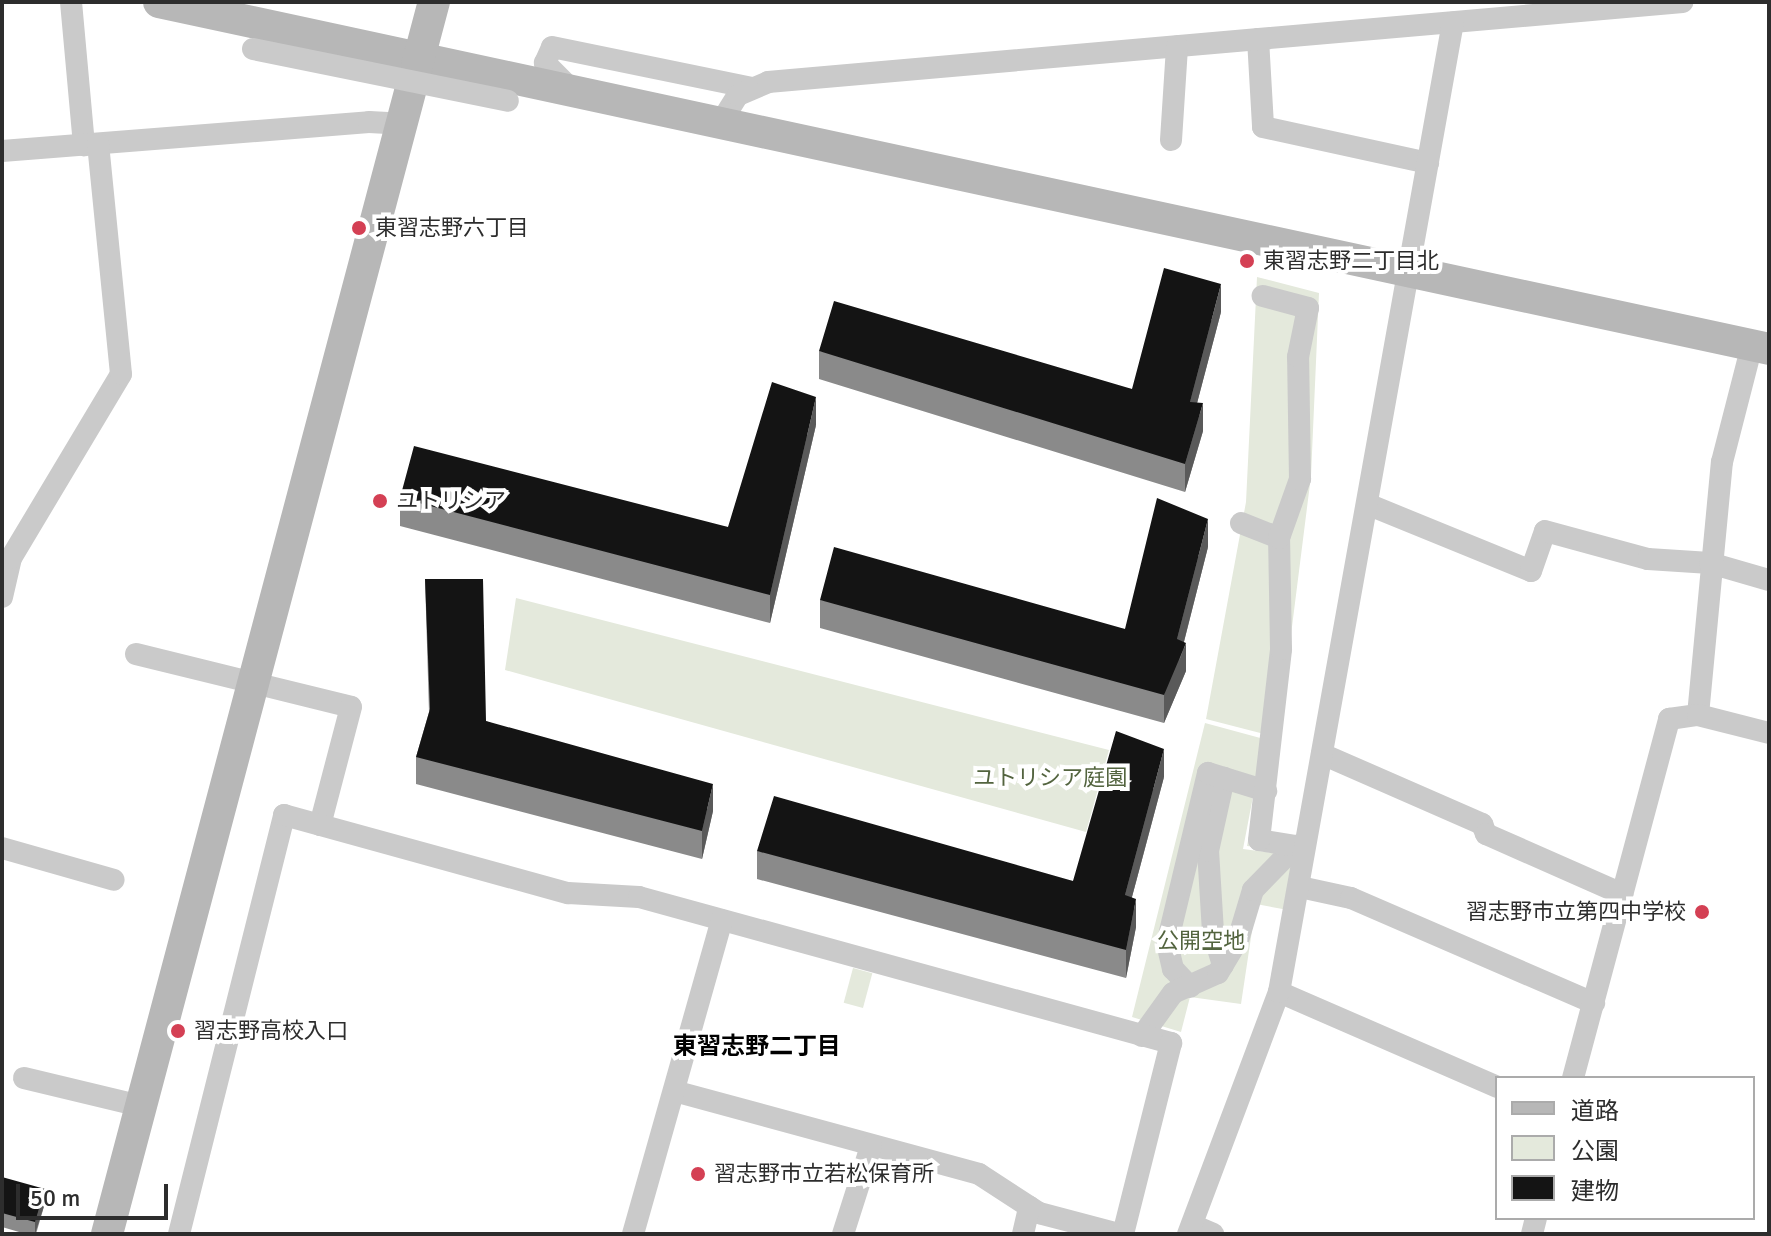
<!DOCTYPE html>
<html>
<head>
<meta charset="utf-8">
<style>
  body { margin:0 }
  #map { position:relative; width:1771px; height:1236px; overflow:hidden; background:#fff; font-family:Signika,"Noto Sans JP",sans-serif }
  div>[style] { position:absolute }
  .green>* { inset:0; background:#e4e9dc; transform-origin:0 0 }
  .street>* { height:22px; margin:-11px; padding:0 11px; transform-origin:11px; border-radius:11px; background:#cacaca }
  .secondary>* { height:32px; margin:-16px; padding:0 16px; transform-origin:16px; border-radius:16px; background:#b7b7b7 }
  .street-bridge>* { height:22px; margin:-11px; padding:0 11px; transform-origin:11px; border-radius:11px; background:#cacaca }
  .wall>* { inset:0; background:#8a8a8a }
  .shaded-wall>* { inset:0; background:#5a5a5a }
  .building>* { inset:0; background:#141414 }
  .dots>* { width:22px; height:22px; translate:-50% -50%; box-sizing:border-box; border:4px solid #fff; border-radius:50% }
  span { translate:-50% -50%; white-space:nowrap; text-align:center; line-height:1.15; -webkit-text-stroke:8px #fff; paint-order:stroke }
  .poi-label { font-size:22px; color:#2d2d2d }
  .left { translate:0 -50%; text-align:left }
  .right { translate:-100% -50%; text-align:right }
  .park-label { font-size:22px; color:#53643f }
  .neighbourhood-label { font-size:24px; color:#000; font-weight:700 }
  .frame { position:absolute; inset:0; border:4px solid #2d2d2d; pointer-events:none }
  .legend { position:absolute; left:1495px; top:1076px; width:260px; height:144px; box-sizing:border-box; background:#fff; border:2px solid #ababab; margin:0; padding:10px 14px; list-style:none; font-size:24px; color:#2d2d2d }
  .legend li { display:flex; align-items:center; gap:16px; height:40px }
  .legend b { width:40px; border:2px solid #ababab }
  .scale { position:absolute; left:16px; top:1184px; width:152px; height:36px; box-sizing:border-box; border:4px solid #2d2d2d; border-top:0; padding-left:10px; font-size:24px; line-height:28px; white-space:nowrap; color:#2d2d2d; -webkit-text-stroke:6px #fff; paint-order:stroke }
</style>
</head>
<body>
<div id="map">
  <div class="green">
    <i style="clip-path:polygon(1257px 277px,1319px 293px,1311px 476px,1266px 833px,1299px 853px,1247px 846px,1268px 735px,1206px 719px,1246px 502px)"></i>
    <i style="clip-path:polygon(516px 598px,1109px 750px,1086px 832px,505px 670px)"></i>
    <i style="clip-path:polygon(1205px 723px,1264px 739px,1243px 849px,1297px 856px,1288px 910px,1256px 904px,1241px 1004px,1190px 997px,1181px 1032px,1132px 1017px)"></i>
    <i style="left:853px;top:968px;width:20px;height:36px;rotate:15deg"></i>
  </div>
  <div class="street">
    <i style="left:71px;top:2px;width:144px;rotate:84.8deg"></i>
    <i style="left:1258px;top:39px;width:88px;rotate:86.7deg"></i>
    <i style="left:1263px;top:127px;width:169px;rotate:12.3deg"></i>
    <i style="left:571px;top:89px;width:37px;rotate:-135deg"></i>
    <i style="left:545px;top:63px;width:17px;rotate:-66deg"></i>
    <i style="left:552px;top:47px;width:203px;rotate:11.6deg"></i>
    <i style="left:721px;top:122px;width:32px;rotate:-58deg"></i>
    <i style="left:738px;top:95px;width:33px;rotate:-23deg"></i>
    <i style="left:768px;top:82px;width:918px;rotate:-5deg"></i>
    <i style="left:1171px;top:140px;width:94px;rotate:-86.3deg"></i>
    <i style="left:2px;top:151px;width:368px;rotate:-4.5deg"></i>
    <i style="left:369px;top:122px;width:33px;rotate:3deg"></i>
    <i style="left:1367px;top:504px;width:177px;rotate:22.2deg"></i>
    <i style="left:1531px;top:571px;width:42px;rotate:-70.7deg"></i>
    <i style="left:1545px;top:531px;width:107px;rotate:15.2deg"></i>
    <i style="left:1648px;top:559px;width:62px;rotate:3.7deg"></i>
    <i style="left:1710px;top:563px;width:61px;rotate:16.1deg"></i>
    <i style="left:1241px;top:523px;width:41px;rotate:21.5deg"></i>
    <i style="left:2px;top:597px;width:40px;rotate:-77deg"></i>
    <i style="left:11px;top:558px;width:214px;rotate:-59.1deg"></i>
    <i style="left:121px;top:374px;width:231px;rotate:-95.7deg"></i>
    <i style="left:136px;top:654px;width:221px;rotate:13.8deg"></i>
    <i style="left:351px;top:707px;width:122px;rotate:104.7deg"></i>
    <i style="left:1698px;top:715px;width:254px;rotate:-84.6deg"></i>
    <i style="left:1722px;top:462px;width:121px;rotate:-75.6deg"></i>
    <i style="left:1322px;top:754px;width:175px;rotate:23.6deg"></i>
    <i style="left:1482px;top:824px;width:11px;rotate:68deg"></i>
    <i style="left:1486px;top:834px;width:149px;rotate:23.8deg"></i>
    <i style="left:2px;top:848px;width:116px;rotate:15.9deg"></i>
    <i style="left:1300px;top:887px;width:52px;rotate:12.2deg"></i>
    <i style="left:1351px;top:898px;width:265px;rotate:23.4deg"></i>
    <i style="left:1223px;top:965px;width:34px;rotate:-107deg"></i>
    <i style="left:1213px;top:932px;width:81px;rotate:-93.5deg"></i>
    <i style="left:1208px;top:851px;width:75px;rotate:-77.6deg"></i>
    <i style="left:1190px;top:987px;width:25px;rotate:-133deg"></i>
    <i style="left:1173px;top:969px;width:26px;rotate:-103deg"></i>
    <i style="left:1167px;top:944px;width:176px;rotate:-76.5deg"></i>
    <i style="left:1208px;top:773px;width:61px;rotate:17.2deg"></i>
    <i style="left:1279px;top:992px;width:238px;rotate:23.5deg"></i>
    <i style="left:1142px;top:1036px;width:53px;rotate:-54.2deg"></i>
    <i style="left:1173px;top:993px;width:49px;rotate:-24deg"></i>
    <i style="left:1218px;top:973px;width:39px;rotate:-59deg"></i>
    <i style="left:1238px;top:940px;width:52px;rotate:-73.3deg"></i>
    <i style="left:1253px;top:890px;width:62px;rotate:-45.7deg"></i>
    <i style="left:1296px;top:846px;width:37px;rotate:-171deg"></i>
    <i style="left:1259px;top:840px;width:192px;rotate:-83.4deg"></i>
    <i style="left:1281px;top:649px;width:111px;rotate:-91deg"></i>
    <i style="left:1279px;top:538px;width:63px;rotate:-70.4deg"></i>
    <i style="left:1300px;top:479px;width:122px;rotate:-90.9deg"></i>
    <i style="left:1298px;top:357px;width:50px;rotate:-78.5deg"></i>
    <i style="left:1308px;top:308px;width:47px;rotate:-165.1deg"></i>
    <i style="left:24px;top:1078px;width:120px;rotate:13.5deg"></i>
    <i style="left:1573px;top:1078px;width:372px;rotate:-75deg"></i>
    <i style="left:1669px;top:719px;width:29px;rotate:-8deg"></i>
    <i style="left:1698px;top:715px;width:73px;rotate:14.2deg"></i>
    <i style="left:674px;top:1091px;width:316px;rotate:15.2deg"></i>
    <i style="left:979px;top:1174px;width:72px;rotate:33deg"></i>
    <i style="left:1039px;top:1213px;width:83px;rotate:14.7deg"></i>
    <i style="left:1192px;top:1225px;width:23px;rotate:23deg"></i>
    <i style="left:179px;top:1234px;width:432px;rotate:-75.9deg"></i>
    <i style="left:284px;top:815px;width:295px;rotate:15.4deg"></i>
    <i style="left:568px;top:893px;width:71px;rotate:3.2deg"></i>
    <i style="left:639px;top:897px;width:552px;rotate:15.35deg"></i>
    <i style="left:1171px;top:1043px;width:197px;rotate:104.1deg"></i>
    <i style="left:633px;top:1234px;width:326px;rotate:-74.2deg"></i>
    <i style="left:843px;top:1234px;width:92px;rotate:-72.3deg"></i>
    <i style="left:1023px;top:1234px;width:28px;rotate:-77deg"></i>
    <i style="left:1188px;top:1234px;width:259px;rotate:-69.4deg"></i>
    <i style="left:1279px;top:992px;width:985px;rotate:-79.83deg"></i>
    <i style="left:1532px;top:1234px;width:16px;rotate:-76deg"></i>
  </div>
  <div class="secondary">
    <i style="left:159px;top:2px;width:1647px;rotate:12.16deg"></i>
    <i style="left:107px;top:1234px;width:1275px;rotate:-75.14deg"></i>
  </div>
  <div class="street-bridge">
    <i style="left:253px;top:49px;width:260px;rotate:11.5deg"></i>
  </div>
  <div class="wall">
    <i style="clip-path:polygon(1221px 312px,1197px 403px,1203px 431px,1185px 492px,819px 379px,819px 351px,1132px 389px)"></i>
    <i style="clip-path:polygon(816px 425px,770px 623px,400px 526px,400px 498px,728px 527px)"></i>
    <i style="clip-path:polygon(1208px 547px,1184px 642px,1186px 671px,1164px 723px,820px 628px,820px 600px,1125px 629px)"></i>
    <i style="clip-path:polygon(425px 579px,486px 721px,713px 811px,702px 859px,416px 784px,416px 757px,429px 712px)"></i>
    <i style="clip-path:polygon(1164px 777px,1132px 897px,1136px 927px,1126px 978px,757px 879px,757px 851px,1073px 881px)"></i>
    <i style="clip-path:polygon(2px 1177px,45px 1203px,36px 1234px,26px 1234px,2px 1227px)"></i>
  </div>
  <div class="shaded-wall">
    <i style="clip-path:polygon(1221px 284px,1221px 312px,1190px 430px,1190px 402px)"></i>
    <i style="clip-path:polygon(816px 397px,816px 425px,770px 623px,770px 595px)"></i>
    <i style="clip-path:polygon(1203px 403px,1203px 431px,1185px 492px,1185px 464px)"></i>
    <i style="clip-path:polygon(1208px 519px,1208px 547px,1179px 661px,1186px 643px,1186px 671px,1164px 723px,1164px 695px,1177px 639px)"></i>
    <i style="clip-path:polygon(1164px 749px,1164px 777px,1125px 923px,1125px 895px)"></i>
    <i style="clip-path:polygon(713px 784px,713px 811px,702px 859px,702px 831px)"></i>
    <i style="clip-path:polygon(1136px 899px,1136px 927px,1126px 978px,1126px 950px)"></i>
    <i style="clip-path:polygon(45px 1189px,45px 1203px,35px 1234px,35px 1222px)"></i>
  </div>
  <div class="building">
    <i style="clip-path:polygon(1164px 268px,1221px 284px,1190px 402px,1203px 403px,1185px 464px,819px 351px,834px 301px,1132px 389px)"></i>
    <i style="clip-path:polygon(772px 382px,816px 397px,770px 595px,400px 498px,414px 446px,728px 527px)"></i>
    <i style="clip-path:polygon(1157px 498px,1208px 519px,1177px 639px,1186px 643px,1164px 695px,820px 600px,834px 547px,1125px 629px)"></i>
    <i style="clip-path:polygon(425px 579px,483px 579px,486px 721px,713px 784px,702px 831px,416px 757px,430px 709px)"></i>
    <i style="clip-path:polygon(1116px 731px,1164px 749px,1125px 895px,1136px 899px,1126px 950px,757px 851px,774px 796px,1073px 881px)"></i>
    <i style="clip-path:polygon(2px 1177px,45px 1189px,35px 1222px,2px 1213px)"></i>
  </div>
  <div class="dots">
    <i style="left:359px;top:228px;background:#d44054"></i>
    <i style="left:1247px;top:261px;background:#d44054"></i>
    <i style="left:380px;top:501px;background:#d44054"></i>
    <i style="left:1702px;top:912px;background:#d44054"></i>
    <i style="left:178px;top:1031px;background:#d44054"></i>
    <i style="left:698px;top:1174px;background:#d44054"></i>
  </div>
  <div class="poi-label">
    <span class="left" style="left:375px;top:228px">東習志野六丁目</span>
    <span class="left" style="left:1263px;top:261px">東習志野二丁目北</span>
    <span class="left" style="left:396px;top:501px">ユトリシア</span>
    <span class="right" style="left:1686px;top:912px">習志野市立第四中学校</span>
    <span class="left" style="left:194px;top:1031px">習志野高校入口</span>
    <span class="left" style="left:714px;top:1174px">習志野市立若松保育所</span>
  </div>
  <div class="park-label">
    <span style="left:1050px;top:778px">ユトリシア庭園</span>
    <span style="left:1201px;top:941px">公開空地</span>
  </div>
  <div class="neighbourhood-label">
    <span style="left:757px;top:1047px">東習志野二丁目</span>
  </div>
  <div class="frame"></div>
  <ul class="legend">
  <li><b style="height:10px;background:#b7b7b7"></b>道路</li>
  <li><b style="height:22px;background:#e4e9dc"></b>公園</li>
  <li><b style="height:22px;background:#141414"></b>建物</li>
  </ul>
  <div class="scale">50 m</div>
</div>
</body>
</html>
